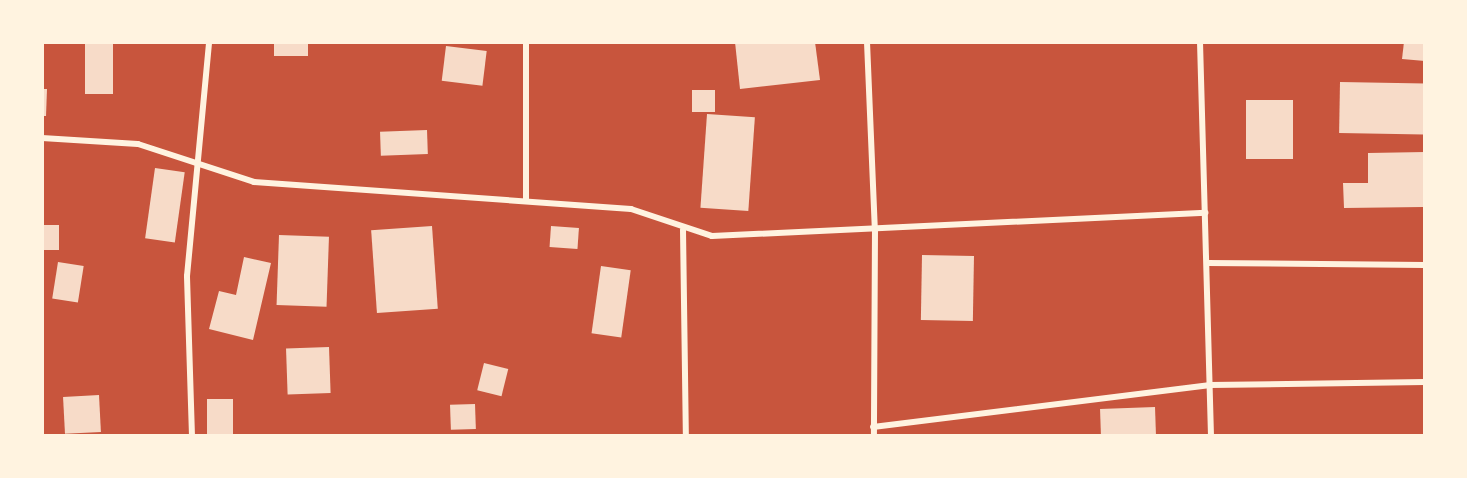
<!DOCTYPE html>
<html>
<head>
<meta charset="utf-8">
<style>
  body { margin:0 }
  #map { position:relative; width:1467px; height:478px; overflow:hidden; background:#c8553d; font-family:"Exo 2",sans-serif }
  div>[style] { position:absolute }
  .building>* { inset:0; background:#f7dbc8; transform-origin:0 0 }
  .minor>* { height:6px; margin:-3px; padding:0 3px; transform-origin:3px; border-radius:3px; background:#fff3e0 }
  span { translate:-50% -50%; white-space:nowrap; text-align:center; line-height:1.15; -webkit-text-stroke:5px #fff3e0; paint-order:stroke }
  .frame { position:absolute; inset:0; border:44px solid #fff3e0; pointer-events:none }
</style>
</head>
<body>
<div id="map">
  <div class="building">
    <i style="left:85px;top:42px;width:28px;height:52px"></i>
    <i style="left:274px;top:42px;width:34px;height:14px"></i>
    <i style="clip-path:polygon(735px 42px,815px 42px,820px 80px,740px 89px)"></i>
    <i style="clip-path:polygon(1404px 42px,1425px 42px,1425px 61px,1402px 59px)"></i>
    <i style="left:446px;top:46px;width:41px;height:35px;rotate:7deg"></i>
    <i style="left:1340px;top:82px;width:85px;height:51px;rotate:1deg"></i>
    <i style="clip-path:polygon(42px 89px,47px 89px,46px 116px,42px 116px)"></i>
    <i style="left:715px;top:90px;width:22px;height:23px;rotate:90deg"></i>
    <i style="left:1246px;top:100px;width:47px;height:59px"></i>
    <i style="left:707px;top:114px;width:48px;height:94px;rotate:4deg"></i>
    <i style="left:427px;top:130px;width:24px;height:47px;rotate:88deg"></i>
    <i style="clip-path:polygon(1425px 152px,1423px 207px,1344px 208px,1343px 183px,1368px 183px,1368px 153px)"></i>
    <i style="left:155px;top:168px;width:30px;height:71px;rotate:8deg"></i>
    <i style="left:42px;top:225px;width:17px;height:25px"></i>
    <i style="left:432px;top:226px;width:83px;height:61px;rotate:86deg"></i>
    <i style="left:551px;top:226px;width:28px;height:21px;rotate:4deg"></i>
    <i style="left:279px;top:235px;width:50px;height:70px;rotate:2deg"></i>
    <i style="left:922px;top:255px;width:52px;height:65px;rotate:1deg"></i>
    <i style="clip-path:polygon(244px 257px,271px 263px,253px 340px,209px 329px,219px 291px,236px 295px)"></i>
    <i style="left:58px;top:262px;width:26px;height:37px;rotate:9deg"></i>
    <i style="left:601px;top:266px;width:30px;height:68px;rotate:8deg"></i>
    <i style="left:329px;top:347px;width:46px;height:43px;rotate:88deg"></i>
    <i style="left:484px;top:363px;width:25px;height:28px;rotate:14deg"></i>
    <i style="left:99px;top:395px;width:37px;height:36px;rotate:87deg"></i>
    <i style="left:207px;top:399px;width:26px;height:37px"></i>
    <i style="left:475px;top:404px;width:25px;height:25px;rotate:88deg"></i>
    <i style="left:1155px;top:407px;width:29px;height:55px;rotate:88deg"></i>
  </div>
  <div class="minor">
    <i style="left:526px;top:42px;width:159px;rotate:90deg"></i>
    <i style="left:867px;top:42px;width:187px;rotate:87.6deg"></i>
    <i style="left:875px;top:229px;width:207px;rotate:90.3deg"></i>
    <i style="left:1200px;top:42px;width:394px;rotate:88.4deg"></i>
    <i style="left:42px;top:138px;width:96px;rotate:3.6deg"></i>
    <i style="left:138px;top:144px;width:122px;rotate:18.1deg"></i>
    <i style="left:254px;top:182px;width:378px;rotate:4.1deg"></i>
    <i style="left:631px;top:209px;width:85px;rotate:18.4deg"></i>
    <i style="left:712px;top:236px;width:494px;rotate:-2.7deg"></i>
    <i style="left:683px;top:230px;width:206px;rotate:89.2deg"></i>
    <i style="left:1207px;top:263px;width:218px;rotate:0.5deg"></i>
    <i style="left:873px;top:427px;width:340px;rotate:-7.1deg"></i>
    <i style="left:1210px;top:385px;width:215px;rotate:-0.8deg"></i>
    <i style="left:192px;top:436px;width:160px;rotate:-91.8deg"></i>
    <i style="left:187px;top:276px;width:235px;rotate:-84.6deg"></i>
  </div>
  <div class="frame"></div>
</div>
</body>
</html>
